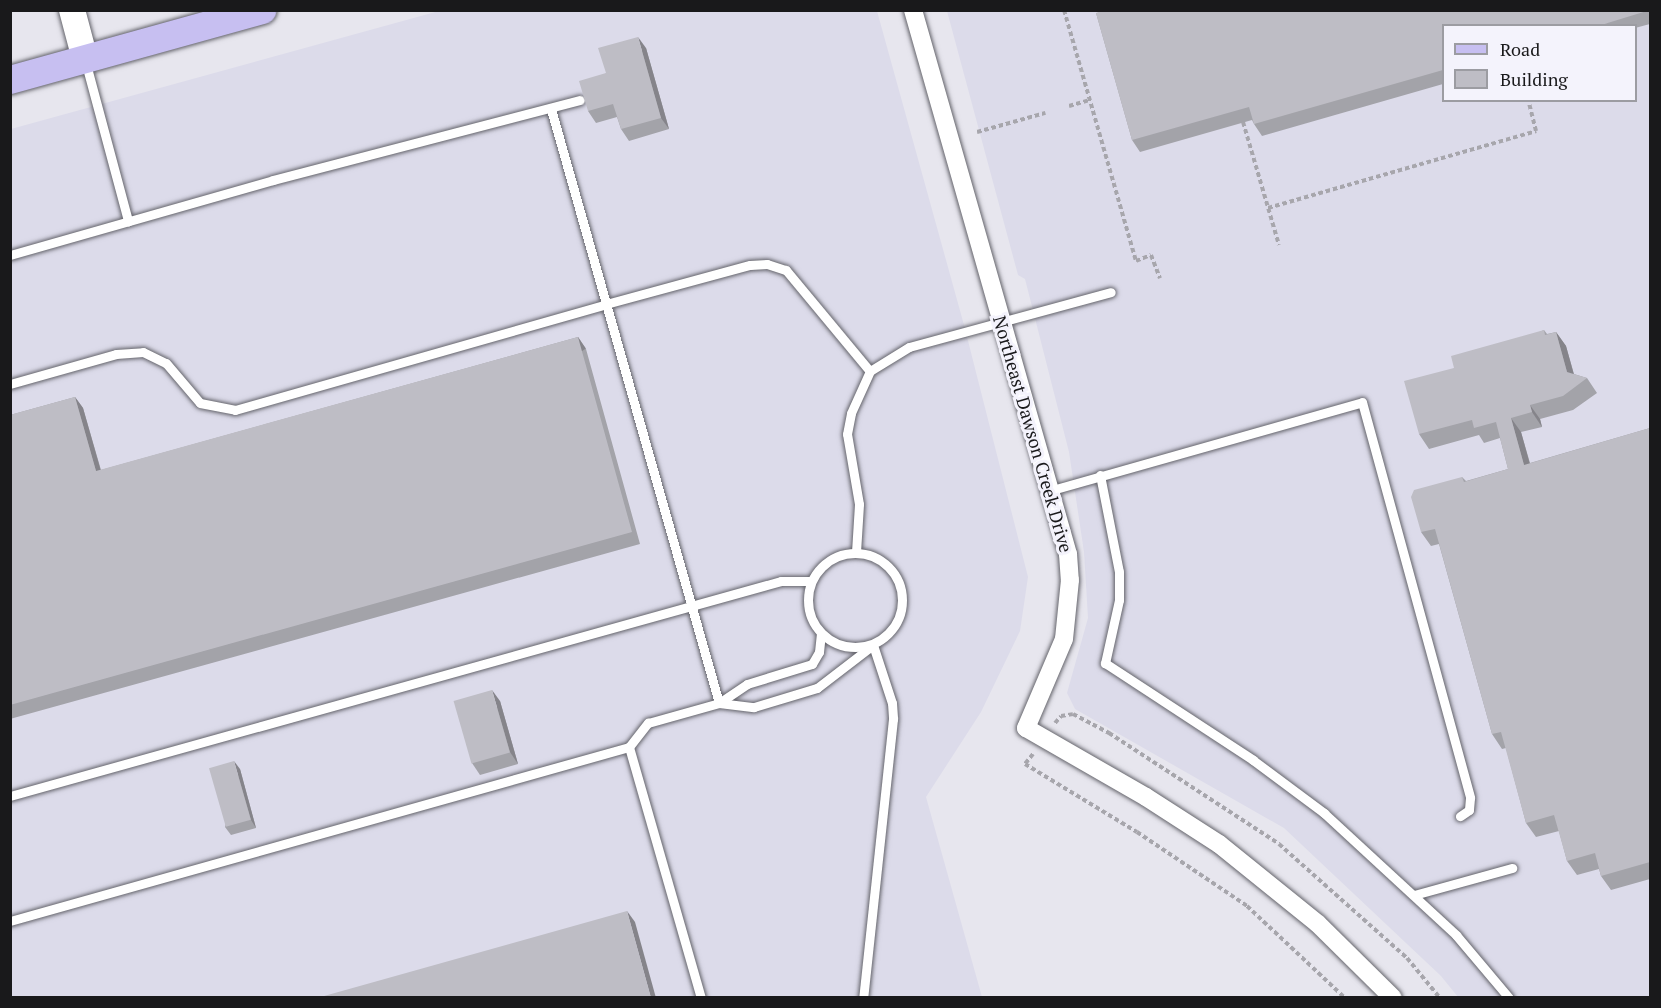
<!DOCTYPE html>
<html>
<head>
<meta charset="utf-8">
<style>
  body { margin:0 }
  #map { position:relative; width:1661px; height:1008px; overflow:hidden; background:#e7e6ee; font-family:"PT Serif",serif }
  div>[style] { position:absolute }
  .built>* { inset:0; background:#dcdbea }
  .path>* { height:4px; margin-top:-2px; transform-origin:0; background:repeating-linear-gradient(90deg,#a7a6ac 0 4.5px,transparent 0 7.5px) }
  .roads { filter:drop-shadow(0 0 2px #64646b) drop-shadow(0 0 2px #64646b) }
  .lane>* { height:9px; margin:-4.5px; padding:0 4.5px; transform-origin:4.5px; border-radius:4.5px; background:#fff }
  .lane>.ring { margin:-4.5px; padding:0; box-sizing:content-box; background:none; border:9px solid #fff; border-radius:50% }
  .street>* { height:18px; margin:-9px; padding:0 9px; transform-origin:9px; border-radius:9px; background:#fff }
  .secondary>* { height:26px; margin:-13px; padding:0 13px; transform-origin:13px; border-radius:13px; background:#fff }
  .primary>* { height:28px; margin:-14px; padding:0 14px; transform-origin:14px; border-radius:14px; background:#c7bff1 }
  .wall>* { inset:0; background:#a3a3a9 }
  .shaded-wall>* { inset:0; background:#85848a; transform-origin:0 0 }
  .building>* { inset:0; background:#bebdc5; transform-origin:0 0 }
  span { translate:-50% -50%; white-space:nowrap; text-align:center; line-height:1.15; -webkit-text-stroke:6px #f4f3fc; paint-order:stroke }
  .street-label { font-size:18px; color:#19191b }
  .frame { position:absolute; inset:0; border:12px solid #19191b; pointer-events:none }
  .legend { position:absolute; left:1442px; top:24px; width:195px; height:78px; box-sizing:border-box; background:#f4f3fc; border:2px solid #9c9ca2; margin:0; padding:8px 10px; list-style:none; font-size:18px; color:#19191b }
  .legend li { display:flex; align-items:center; gap:12px; height:30px }
  .legend b { width:30px; border:2px solid #9c9ca2 }
</style>
</head>
<body>
<div id="map">
  <div class="built">
    <i style="clip-path:polygon(439px 11px,877px 11px,964px 325px,1028px 577px,1020px 631px,981px 712px,926px 797px,982px 997px,11px 998px,11px 129px)"></i>
    <i style="clip-path:polygon(evenodd,947px 11px,1650px 11px,1650px 997px,1458px 997px,1441px 976px,1284px 828px,1075px 709px,1067px 693px,1088px 618px,1084px 552px,1069px 452px,1025px 279px,1018px 275px,947px 11px,1444px 26px,1636px 26px,1636px 100px,1444px 100px,1444px 26px)"></i>
  </div>
  <div class="path">
    <i style="left:1064px;top:10px;width:261px;rotate:74deg"></i>
    <i style="left:1136px;top:261px;width:16px;rotate:-22deg"></i>
    <i style="left:1151px;top:255px;width:25px;rotate:69deg"></i>
    <i style="left:1069px;top:106px;width:22px;rotate:-16deg"></i>
    <i style="left:1243px;top:122px;width:128px;rotate:73.7deg"></i>
    <i style="left:977px;top:132px;width:71px;rotate:-15.6deg"></i>
    <i style="left:1268px;top:208px;width:279px;rotate:-16deg"></i>
    <i style="left:1536px;top:131px;width:32px;rotate:-104deg"></i>
    <i style="left:1055px;top:723px;width:9px;rotate:-49deg"></i>
    <i style="left:1061px;top:716px;width:12px;rotate:-9deg"></i>
    <i style="left:1073px;top:714px;width:41px;rotate:27.8deg"></i>
    <i style="left:1109px;top:733px;width:203px;rotate:33.1deg"></i>
    <i style="left:1279px;top:844px;width:171px;rotate:41.7deg"></i>
    <i style="left:1407px;top:958px;width:52px;rotate:50.5deg"></i>
    <i style="left:1033px;top:754px;width:13px;rotate:129deg"></i>
    <i style="left:1025px;top:764px;width:131px;rotate:31.3deg"></i>
    <i style="left:1137px;top:832px;width:133px;rotate:33.9deg"></i>
    <i style="left:1247px;top:906px;width:134px;rotate:43.2deg"></i>
  </div>
  <div class="roads">
    <div class="lane">
      <i style="left:86px;top:64px;width:163px;rotate:75deg"></i>
      <i style="left:551px;top:109px;width:617px;rotate:74.21deg"></i>
      <i style="left:10px;top:255px;width:273px;rotate:-15.9deg"></i>
      <i style="left:273px;top:180px;width:317px;rotate:-14.6deg"></i>
      <i style="left:10px;top:384px;width:110px;rotate:-15.8deg"></i>
      <i style="left:116px;top:354px;width:27px;rotate:-4deg"></i>
      <i style="left:143px;top:352px;width:25px;rotate:26deg"></i>
      <i style="left:166px;top:363px;width:52px;rotate:49.6deg"></i>
      <i style="left:200px;top:403px;width:36px;rotate:11deg"></i>
      <i style="left:235px;top:410px;width:386px;rotate:-15.9deg"></i>
      <i style="left:606px;top:304px;width:149px;rotate:-15.2deg"></i>
      <i style="left:750px;top:265px;width:17px;rotate:-3deg"></i>
      <i style="left:767px;top:264px;width:20px;rotate:18deg"></i>
      <i style="left:786px;top:270px;width:131px;rotate:50.3deg"></i>
      <i style="left:1100px;top:475px;width:99px;rotate:78.9deg"></i>
      <i style="left:1119px;top:572px;width:28px;rotate:90deg"></i>
      <i style="left:1119px;top:600px;width:65px;rotate:102.5deg"></i>
      <i style="left:1105px;top:663px;width:177px;rotate:33.2deg"></i>
      <i style="left:1253px;top:760px;width:89px;rotate:36.7deg"></i>
      <i style="left:1324px;top:813px;width:180px;rotate:42.7deg"></i>
      <i style="left:1456px;top:935px;width:82px;rotate:49.9deg"></i>
      <i style="left:1052px;top:490px;width:322px;rotate:-15.8deg"></i>
      <i style="left:1362px;top:402px;width:410px;rotate:74.7deg"></i>
      <i style="left:1470px;top:798px;width:12px;rotate:95deg"></i>
      <i style="left:1469px;top:810px;width:11px;rotate:146deg"></i>
      <i style="left:856px;top:552px;width:48px;rotate:-86.4deg"></i>
      <i style="left:859px;top:504px;width:71px;rotate:-99.7deg"></i>
      <i style="left:847px;top:434px;width:21px;rotate:-79deg"></i>
      <i style="left:851px;top:413px;width:46px;rotate:-65.7deg"></i>
      <i style="left:870px;top:371px;width:46px;rotate:-31.6deg"></i>
      <i style="left:909px;top:347px;width:209px;rotate:-15.2deg"></i>
      <i class="ring" style="left:808px;top:553px;width:85px;height:85px"></i>
      <i style="left:719px;top:703px;width:35px;rotate:7deg"></i>
      <i style="left:754px;top:707px;width:66px;rotate:-16.8deg"></i>
      <i style="left:817px;top:688px;width:71px;rotate:-37.5deg"></i>
      <i style="left:873px;top:645px;width:61px;rotate:71.9deg"></i>
      <i style="left:892px;top:703px;width:16px;rotate:86deg"></i>
      <i style="left:893px;top:719px;width:281px;rotate:96.1deg"></i>
      <i style="left:629px;top:747px;width:261px;rotate:74deg"></i>
      <i style="left:10px;top:796px;width:800px;rotate:-15.58deg"></i>
      <i style="left:781px;top:581px;width:30px"></i>
      <i style="left:1414px;top:895px;width:102px;rotate:-15.4deg"></i>
      <i style="left:10px;top:921px;width:643px;rotate:-15.7deg"></i>
      <i style="left:629px;top:747px;width:31px;rotate:-52deg"></i>
      <i style="left:648px;top:723px;width:74px;rotate:-15.7deg"></i>
      <i style="left:719px;top:703px;width:34px;rotate:-34deg"></i>
      <i style="left:747px;top:684px;width:68px;rotate:-17.1deg"></i>
      <i style="left:812px;top:664px;width:14px;rotate:-60deg"></i>
      <i style="left:819px;top:652px;width:18px;rotate:-84deg"></i>
    </div>
    <div class="street">
      <i style="left:913px;top:10px;width:566px;rotate:74.1deg"></i>
      <i style="left:1068px;top:554px;width:26px;rotate:86deg"></i>
      <i style="left:1070px;top:580px;width:59px;rotate:95.8deg"></i>
      <i style="left:1064px;top:639px;width:97px;rotate:113.1deg"></i>
      <i style="left:1026px;top:728px;width:138px;rotate:29.9deg"></i>
      <i style="left:1146px;top:797px;width:87px;rotate:32.8deg"></i>
      <i style="left:1219px;top:844px;width:127px;rotate:38.9deg"></i>
      <i style="left:1318px;top:924px;width:105px;rotate:44.6deg"></i>
    </div>
    <div class="secondary">
      <i style="left:72px;top:10px;width:51px;rotate:75.1deg"></i>
    </div>
    <div class="primary">
      <i style="left:10px;top:80px;width:262px;rotate:-15.5deg"></i>
    </div>
  </div>
  <div class="wall">
    <i style="clip-path:polygon(1650px 10px,1650px 24px,1635px 28px,1635px 26px,1443px 26px,1443px 84px,1262px 136px,1254px 124px,1252px 120px,1140px 152px,1132px 140px,1096px 13px)"></i>
    <i style="clip-path:polygon(646px 48px,669px 129px,629px 141px,621px 129px,617px 117px,596px 123px,588px 111px,606px 73px)"></i>
    <i style="clip-path:polygon(1544px 330px,1547px 334px,1556px 332px,1566px 346px,1574px 374px,1587px 378px,1597px 393px,1573px 410px,1540px 419px,1542px 427px,1521px 432px,1530px 463px,1650px 428px,1650px 879px,1611px 890px,1601px 876px,1599px 869px,1577px 875px,1567px 861px,1559px 831px,1536px 837px,1526px 823px,1506px 748px,1502px 749px,1492px 734px,1439px 544px,1431px 546px,1421px 532px,1462px 477px,1466px 481px,1508px 469px,1500px 438px,1484px 443px,1479px 435px,1429px 449px,1419px 434px,1454px 368px)"></i>
    <i style="clip-path:polygon(578px 337px,586px 349px,640px 544px,10px 719px,10px 415px,75px 397px,83px 408px,101px 470px)"></i>
    <i style="clip-path:polygon(500px 701px,518px 764px,480px 775px,472px 763px)"></i>
    <i style="clip-path:polygon(240px 769px,256px 828px,231px 835px,225px 827px)"></i>
  </div>
  <div class="shaded-wall">
    <i style="clip-path:polygon(638px 37px,646px 48px,669px 129px,661px 118px)"></i>
    <i style="clip-path:polygon(1556px 332px,1566px 346px,1577px 386px,1567px 372px)"></i>
    <i style="left:578px;top:337px;width:14px;height:202px;rotate:56deg"></i>
    <i style="clip-path:polygon(75px 397px,83px 408px,104px 482px,96px 471px)"></i>
    <i style="clip-path:polygon(1530px 405px,1540px 419px,1542px 427px,1532px 412px)"></i>
    <i style="clip-path:polygon(1511px 418px,1521px 432px,1534px 479px,1524px 465px)"></i>
    <i style="clip-path:polygon(492px 690px,500px 701px,518px 764px,510px 752px)"></i>
    <i style="clip-path:polygon(234px 761px,240px 769px,256px 828px,251px 820px)"></i>
    <i style="clip-path:polygon(627px 911px,635px 922px,656px 998px,651px 998px)"></i>
  </div>
  <div class="building">
    <i style="clip-path:polygon(1103px 10px,1650px 10px,1598px 26px,1443px 26px,1443px 70px,1254px 124px,1249px 107px,1132px 140px,1096px 13px)"></i>
    <i style="clip-path:polygon(638px 37px,661px 118px,621px 129px,613px 104px,588px 111px,579px 81px,606px 73px,598px 48px)"></i>
    <i style="clip-path:polygon(1544px 330px,1545px 335px,1556px 332px,1567px 372px,1587px 378px,1563px 396px,1530px 405px,1532px 412px,1511px 418px,1524px 465px,1650px 428px,1650px 862px,1601px 876px,1595px 853px,1567px 861px,1554px 815px,1526px 823px,1501px 732px,1492px 734px,1435px 529px,1421px 532px,1411px 497px,1414px 490px,1462px 477px,1464px 482px,1508px 469px,1496px 422px,1474px 428px,1472px 420px,1419px 434px,1404px 381px,1454px 368px,1451px 356px)"></i>
    <i style="clip-path:polygon(578px 337px,632px 532px,10px 705px,10px 415px,75px 397px,96px 471px)"></i>
    <i style="left:492px;top:690px;width:65px;height:40px;rotate:74deg"></i>
    <i style="left:234px;top:761px;width:61px;height:26px;rotate:74deg"></i>
    <i style="clip-path:polygon(627px 911px,651px 998px,317px 998px)"></i>
  </div>
  <div class="street-label">
    <span style="left:1033px;top:434px;rotate:74deg">Northeast Dawson Creek Drive</span>
  </div>
  <div class="frame"></div>
  <ul class="legend">
  <li><b style="height:8px;background:#c7bff1"></b>Road</li>
  <li><b style="height:16px;background:#bebdc5"></b>Building</li>
  </ul>
</div>
</body>
</html>
